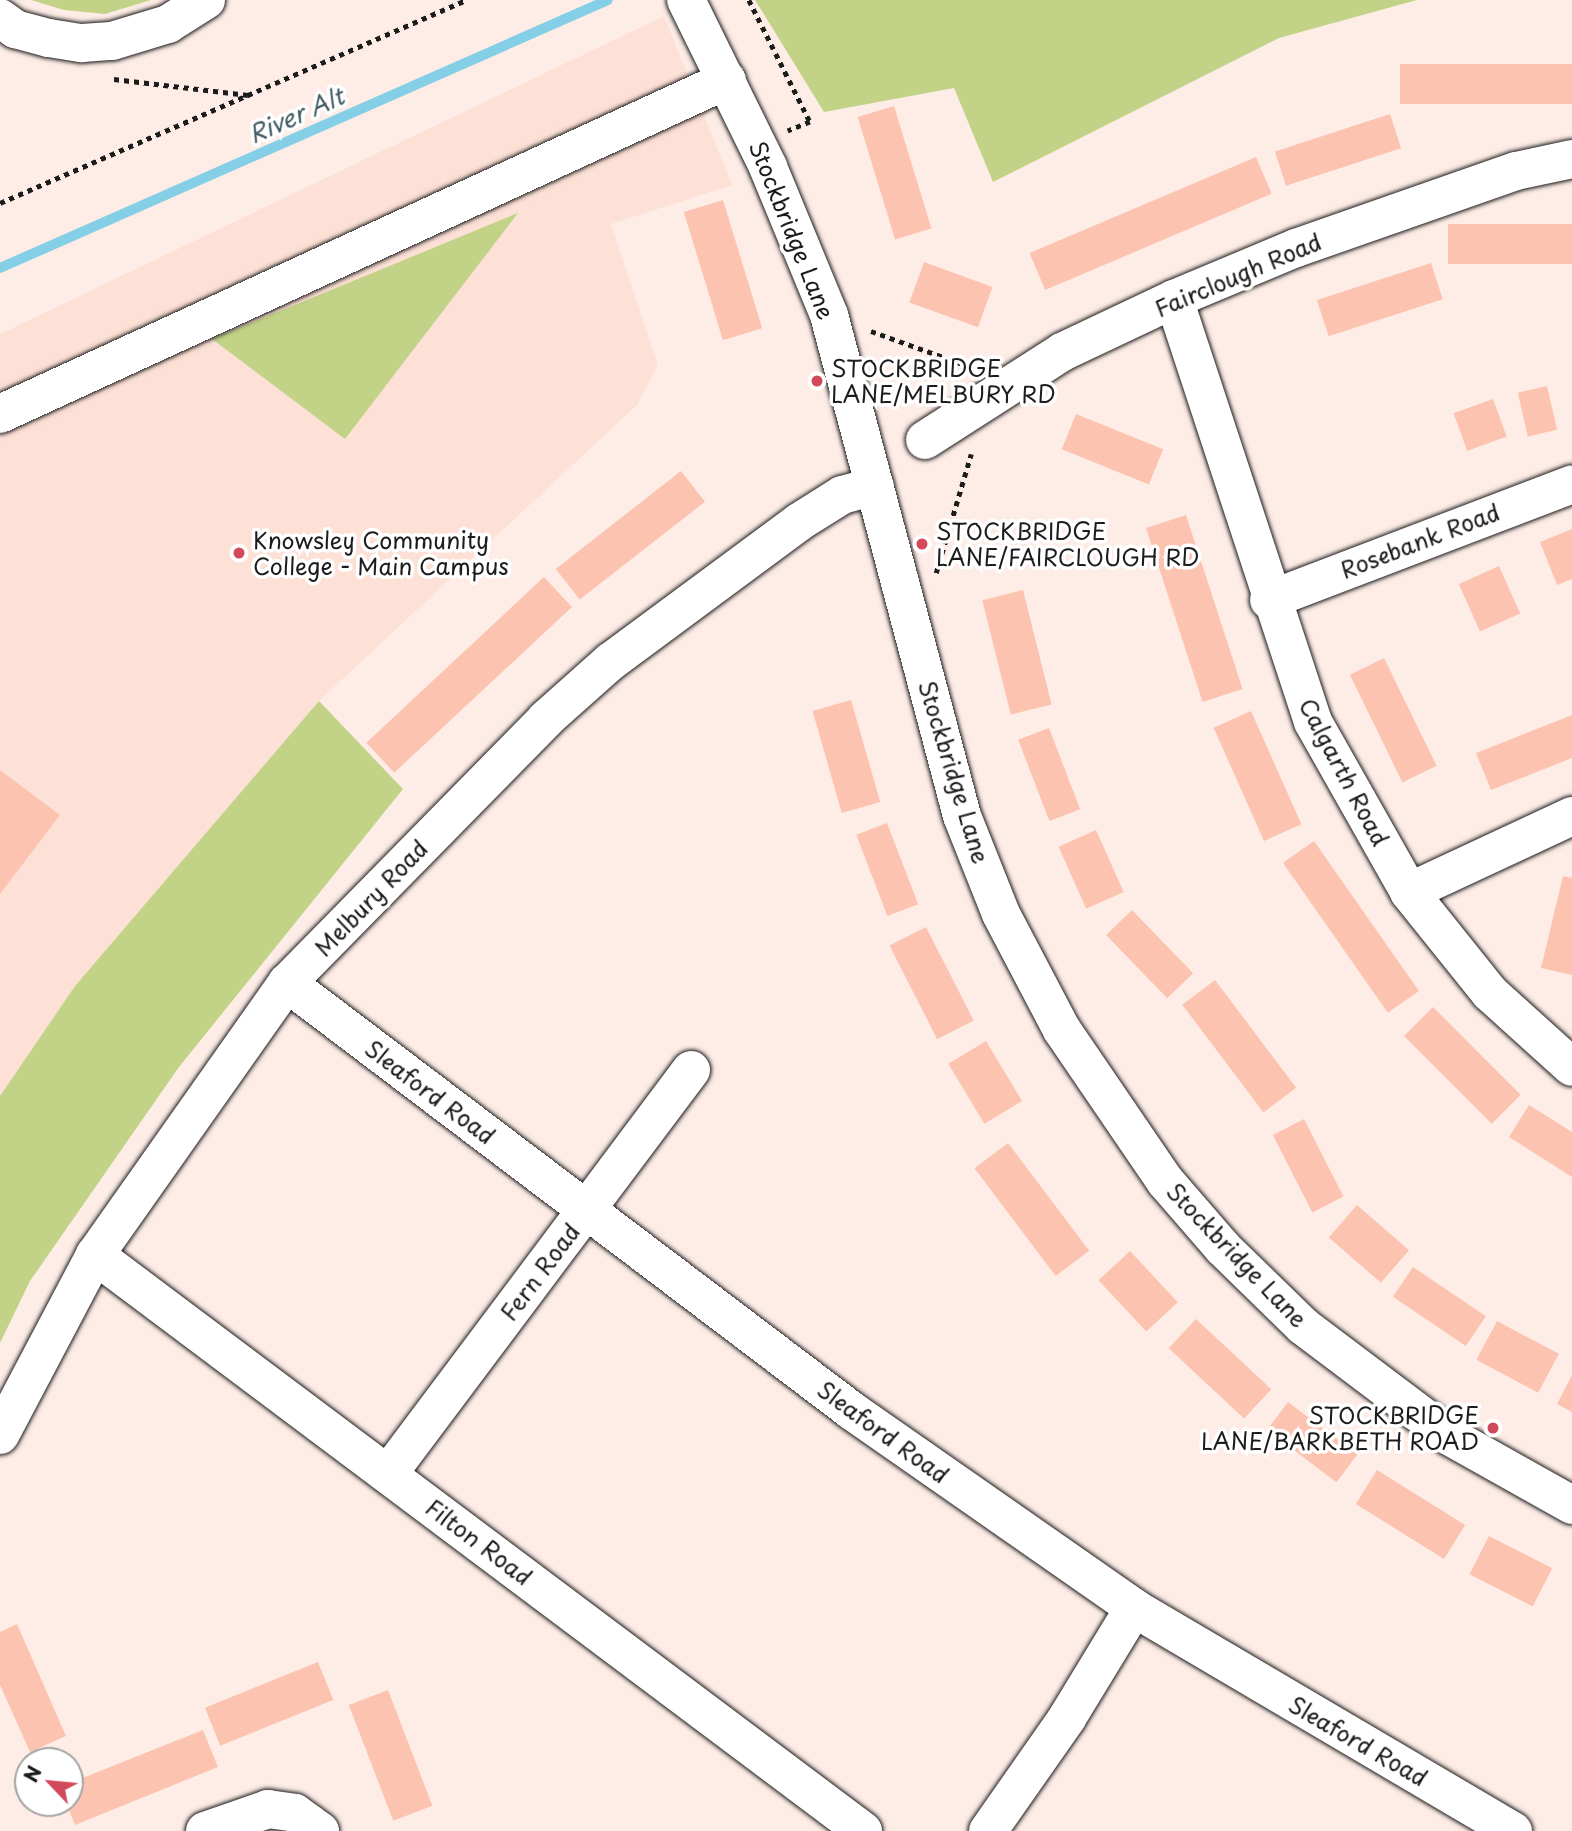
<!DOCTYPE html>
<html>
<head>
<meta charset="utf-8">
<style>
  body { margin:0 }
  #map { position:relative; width:1572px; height:1831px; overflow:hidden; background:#feede7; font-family:"Playpen Sans",sans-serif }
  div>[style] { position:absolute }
  .built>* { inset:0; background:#fde1d6 }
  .green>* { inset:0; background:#c2d388 }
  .stream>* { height:10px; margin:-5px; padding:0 5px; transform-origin:5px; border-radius:5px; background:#85cfe6 }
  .building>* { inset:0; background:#fcc4b0; transform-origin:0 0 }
  .path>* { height:4.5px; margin-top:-2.25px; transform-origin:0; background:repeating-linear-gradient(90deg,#1c1c1c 0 5px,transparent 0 10px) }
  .roads { filter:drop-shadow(0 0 2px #1c1c1c) drop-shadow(0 0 2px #1c1c1c) }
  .minor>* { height:38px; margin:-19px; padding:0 19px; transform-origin:19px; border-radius:19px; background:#fff }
  .major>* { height:38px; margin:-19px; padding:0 19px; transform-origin:19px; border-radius:19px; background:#fff }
  .dots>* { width:19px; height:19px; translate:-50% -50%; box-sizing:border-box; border:4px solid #fff; border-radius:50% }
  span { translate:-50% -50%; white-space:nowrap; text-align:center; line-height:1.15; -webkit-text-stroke:7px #fff; paint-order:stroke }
  .street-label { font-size:23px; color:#1c1c1c }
  .poi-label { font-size:23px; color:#1c1c1c }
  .left { translate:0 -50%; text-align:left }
  .right { translate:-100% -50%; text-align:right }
  .water-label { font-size:24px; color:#415b63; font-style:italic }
  .north { position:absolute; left:14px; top:1747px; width:70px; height:70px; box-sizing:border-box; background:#fff; border:2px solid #a4a4a4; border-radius:50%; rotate:296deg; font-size:19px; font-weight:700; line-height:28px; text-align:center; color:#1c1c1c }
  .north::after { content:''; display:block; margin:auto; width:24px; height:32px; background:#d1495b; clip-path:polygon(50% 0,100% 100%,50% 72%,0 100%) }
</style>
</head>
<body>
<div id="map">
  <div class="built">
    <i style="clip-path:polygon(664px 16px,732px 185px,611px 224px,658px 365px,637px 405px,319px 701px,75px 986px,0 1096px,0 334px)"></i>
  </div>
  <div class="green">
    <i style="clip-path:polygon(31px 0,151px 0,105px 14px,64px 10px)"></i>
    <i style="clip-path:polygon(755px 0,1417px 0,1279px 38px,993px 182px,954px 88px,824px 112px)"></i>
    <i style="clip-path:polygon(518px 213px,345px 439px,212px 339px)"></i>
    <i style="clip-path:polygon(319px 701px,403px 789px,179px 1067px,30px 1281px,0 1343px,0 1096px,75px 986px)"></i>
  </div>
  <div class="stream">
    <i style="left:0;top:268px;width:664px;rotate:-23.79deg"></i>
  </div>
  <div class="building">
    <i style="left:1572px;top:64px;width:40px;height:172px;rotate:90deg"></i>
    <i style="left:894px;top:106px;width:128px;height:38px;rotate:73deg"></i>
    <i style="left:1390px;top:114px;width:36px;height:121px;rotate:72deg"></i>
    <i style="left:1256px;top:157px;width:40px;height:246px;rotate:67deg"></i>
    <i style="left:723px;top:200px;width:134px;height:41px;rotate:73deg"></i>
    <i style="left:1572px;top:224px;width:40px;height:124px;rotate:90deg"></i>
    <i style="left:924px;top:262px;width:73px;height:43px;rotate:20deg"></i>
    <i style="left:1431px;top:263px;width:38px;height:120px;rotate:72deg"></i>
    <i style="left:1547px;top:386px;width:45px;height:30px;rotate:77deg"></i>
    <i style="left:1493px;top:399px;width:40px;height:42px;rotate:70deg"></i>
    <i style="left:1076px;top:414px;width:94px;height:38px;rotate:22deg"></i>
    <i style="left:681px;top:471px;width:39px;height:159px;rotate:52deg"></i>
    <i style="left:1186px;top:515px;width:183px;height:42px;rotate:72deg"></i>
    <i style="clip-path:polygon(1572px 529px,1572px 579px,1557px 585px,1540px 542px)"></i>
    <i style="left:1499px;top:566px;width:52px;height:44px;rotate:66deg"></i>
    <i style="left:544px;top:577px;width:41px;height:243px;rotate:47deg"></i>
    <i style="left:1023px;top:590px;width:118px;height:42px;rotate:76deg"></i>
    <i style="left:1384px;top:658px;width:120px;height:38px;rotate:64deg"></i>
    <i style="left:851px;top:700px;width:106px;height:40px;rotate:74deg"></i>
    <i style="left:1251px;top:711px;width:124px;height:41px;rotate:66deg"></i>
    <i style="clip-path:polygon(1572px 715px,1572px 758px,1491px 790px,1476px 753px)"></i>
    <i style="left:1049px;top:728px;width:87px;height:33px;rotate:69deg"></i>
    <i style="clip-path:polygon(0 770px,60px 815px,0 894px)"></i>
    <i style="left:887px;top:823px;width:87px;height:33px;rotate:69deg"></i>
    <i style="left:1096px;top:830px;width:68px;height:41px;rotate:66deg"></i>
    <i style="left:1314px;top:841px;width:183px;height:38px;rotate:55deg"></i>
    <i style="clip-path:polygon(1563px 876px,1572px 878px,1572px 975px,1541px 968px)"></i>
    <i style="left:1132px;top:910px;width:88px;height:36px;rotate:46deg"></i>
    <i style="left:926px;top:927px;width:105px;height:41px;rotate:63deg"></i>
    <i style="left:1215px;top:980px;width:135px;height:41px;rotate:53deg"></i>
    <i style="left:1433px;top:1007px;width:124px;height:41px;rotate:45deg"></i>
    <i style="left:986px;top:1041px;width:70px;height:44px;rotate:59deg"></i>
    <i style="clip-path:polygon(1529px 1105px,1572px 1132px,1572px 1177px,1509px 1137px)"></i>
    <i style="left:1304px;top:1119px;width:87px;height:35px;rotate:63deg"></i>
    <i style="left:1008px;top:1143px;width:135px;height:42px;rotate:53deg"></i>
    <i style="left:1357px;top:1205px;width:69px;height:43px;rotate:41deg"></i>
    <i style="left:1130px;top:1251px;width:70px;height:43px;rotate:47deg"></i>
    <i style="left:1413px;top:1267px;width:88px;height:36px;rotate:34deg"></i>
    <i style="left:1196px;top:1319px;width:103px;height:40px;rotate:43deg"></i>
    <i style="left:1497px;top:1321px;width:70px;height:44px;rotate:28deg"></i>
    <i style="clip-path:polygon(1572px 1375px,1572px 1412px,1557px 1404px)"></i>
    <i style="left:1288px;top:1402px;width:87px;height:35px;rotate:37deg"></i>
    <i style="left:1377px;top:1470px;width:104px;height:40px;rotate:32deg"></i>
    <i style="left:1489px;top:1536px;width:71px;height:43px;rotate:27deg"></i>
    <i style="clip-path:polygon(17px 1624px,66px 1736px,30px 1752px,0 1685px,0 1632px)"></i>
    <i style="left:318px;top:1662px;width:41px;height:122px;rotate:68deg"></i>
    <i style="left:388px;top:1690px;width:124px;height:42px;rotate:69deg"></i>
    <i style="clip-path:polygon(203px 1730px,218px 1767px,75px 1825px,66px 1803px,70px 1803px,70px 1783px)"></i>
  </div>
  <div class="path">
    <i style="left:749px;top:0;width:136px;rotate:63.4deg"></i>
    <i style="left:810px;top:122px;width:24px;rotate:158deg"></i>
    <i style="left:114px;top:79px;width:135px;rotate:6.8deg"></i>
    <i style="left:0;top:203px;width:508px;rotate:-23.54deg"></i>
    <i style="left:871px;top:331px;width:106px;rotate:19.8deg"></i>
    <i style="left:936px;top:573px;width:124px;rotate:-73.6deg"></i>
  </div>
  <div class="roads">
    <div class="minor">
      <i style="left:1174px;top:299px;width:445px;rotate:71.8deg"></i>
      <i style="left:1313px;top:722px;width:195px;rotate:60.5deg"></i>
      <i style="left:1409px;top:892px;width:129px;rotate:51.3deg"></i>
      <i style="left:1490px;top:993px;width:110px;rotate:42.1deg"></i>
      <i style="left:0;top:414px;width:800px;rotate:-24.68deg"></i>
      <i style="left:925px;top:440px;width:163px;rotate:-32.7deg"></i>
      <i style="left:1062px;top:352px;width:124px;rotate:-25.3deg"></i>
      <i style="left:1174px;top:299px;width:132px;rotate:-22.7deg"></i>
      <i style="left:1296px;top:248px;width:233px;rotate:-19.3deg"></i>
      <i style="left:1516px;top:171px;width:57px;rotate:-12.1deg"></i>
      <i style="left:1269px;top:600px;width:324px;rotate:-20.9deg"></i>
      <i style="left:1409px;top:892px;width:180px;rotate:-25deg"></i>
      <i style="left:287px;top:983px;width:709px;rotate:37.14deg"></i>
      <i style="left:852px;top:1411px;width:344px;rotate:34.9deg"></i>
      <i style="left:1134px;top:1608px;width:440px;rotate:30.5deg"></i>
      <i style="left:95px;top:1255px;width:960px;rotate:36.87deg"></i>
      <i style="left:0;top:1435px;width:204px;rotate:-62.2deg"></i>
      <i style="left:95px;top:1255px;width:333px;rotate:-54.8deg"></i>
      <i style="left:287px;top:983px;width:370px;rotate:-45.5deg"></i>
      <i style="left:546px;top:719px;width:86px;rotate:-41.7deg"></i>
      <i style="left:610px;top:662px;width:235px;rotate:-36.5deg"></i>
      <i style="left:799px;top:522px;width:51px;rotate:-32.1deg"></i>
      <i style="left:842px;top:495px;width:34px;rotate:-15deg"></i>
      <i style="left:388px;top:1474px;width:505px;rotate:-53.13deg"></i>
      <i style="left:205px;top:1831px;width:67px;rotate:-19.2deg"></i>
      <i style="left:268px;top:1809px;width:27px;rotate:8deg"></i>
      <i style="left:295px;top:1813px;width:31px;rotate:36deg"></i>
      <i style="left:988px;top:1831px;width:138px;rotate:-55deg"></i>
      <i style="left:1067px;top:1718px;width:129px;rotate:-58.7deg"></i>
    </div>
    <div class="major">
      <i style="left:686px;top:0;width:186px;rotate:63.8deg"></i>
      <i style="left:768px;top:167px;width:160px;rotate:67.6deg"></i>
      <i style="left:829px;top:315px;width:518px;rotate:75.13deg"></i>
      <i style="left:962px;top:816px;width:105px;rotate:68.3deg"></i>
      <i style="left:1001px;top:914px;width:131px;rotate:62.3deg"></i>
      <i style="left:1062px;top:1030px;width:183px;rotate:55.7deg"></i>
      <i style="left:1165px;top:1181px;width:89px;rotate:49.1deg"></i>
      <i style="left:1223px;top:1248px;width:112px;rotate:44.3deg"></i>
      <i style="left:1303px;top:1326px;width:183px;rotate:37deg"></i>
      <i style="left:1449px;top:1436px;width:141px;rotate:29.3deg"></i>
      <i style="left:0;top:18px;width:19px;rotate:36deg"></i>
      <i style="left:15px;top:29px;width:35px;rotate:15deg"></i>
      <i style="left:49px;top:38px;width:33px;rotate:9deg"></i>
      <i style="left:82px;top:43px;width:30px;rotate:-4deg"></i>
      <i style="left:112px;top:41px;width:59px;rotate:-16.9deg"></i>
      <i style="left:168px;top:24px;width:45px;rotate:-32.3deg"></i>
    </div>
  </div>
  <div class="dots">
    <i style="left:817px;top:381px;background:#d1495b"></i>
    <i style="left:922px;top:544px;background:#d1495b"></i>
    <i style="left:239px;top:553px;background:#d1495b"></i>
    <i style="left:1493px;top:1428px;background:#d1495b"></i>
  </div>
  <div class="street-label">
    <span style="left:792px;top:230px;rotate:68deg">Stockbridge Lane</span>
    <span style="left:1238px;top:275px;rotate:-23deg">Fairclough Road</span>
    <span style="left:1420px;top:541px;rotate:-21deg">Rosebank Road</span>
    <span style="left:954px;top:772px;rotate:73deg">Stockbridge Lane</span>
    <span style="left:1344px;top:772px;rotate:62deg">Calgarth Road</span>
    <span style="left:371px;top:898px;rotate:-46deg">Melbury Road</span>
    <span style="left:430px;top:1092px;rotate:37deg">Sleaford Road</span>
    <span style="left:1237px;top:1255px;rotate:46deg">Stockbridge Lane</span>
    <span style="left:540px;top:1272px;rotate:-53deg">Fern Road</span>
    <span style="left:883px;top:1432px;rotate:36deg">Sleaford Road</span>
    <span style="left:479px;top:1542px;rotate:37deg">Filton Road</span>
    <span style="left:1358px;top:1741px;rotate:30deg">Sleaford Road</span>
  </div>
  <div class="poi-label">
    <span class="left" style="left:831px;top:381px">STOCKBRIDGE<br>LANE/MELBURY RD</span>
    <span class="left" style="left:936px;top:544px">STOCKBRIDGE<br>LANE/FAIRCLOUGH RD</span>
    <span class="left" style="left:253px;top:553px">Knowsley Community<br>College - Main Campus</span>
    <span class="right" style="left:1479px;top:1428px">STOCKBRIDGE<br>LANE/BARKBETH ROAD</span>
  </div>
  <div class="water-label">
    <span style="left:296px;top:115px;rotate:-24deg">River Alt</span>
  </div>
  <div class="north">N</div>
</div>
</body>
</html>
